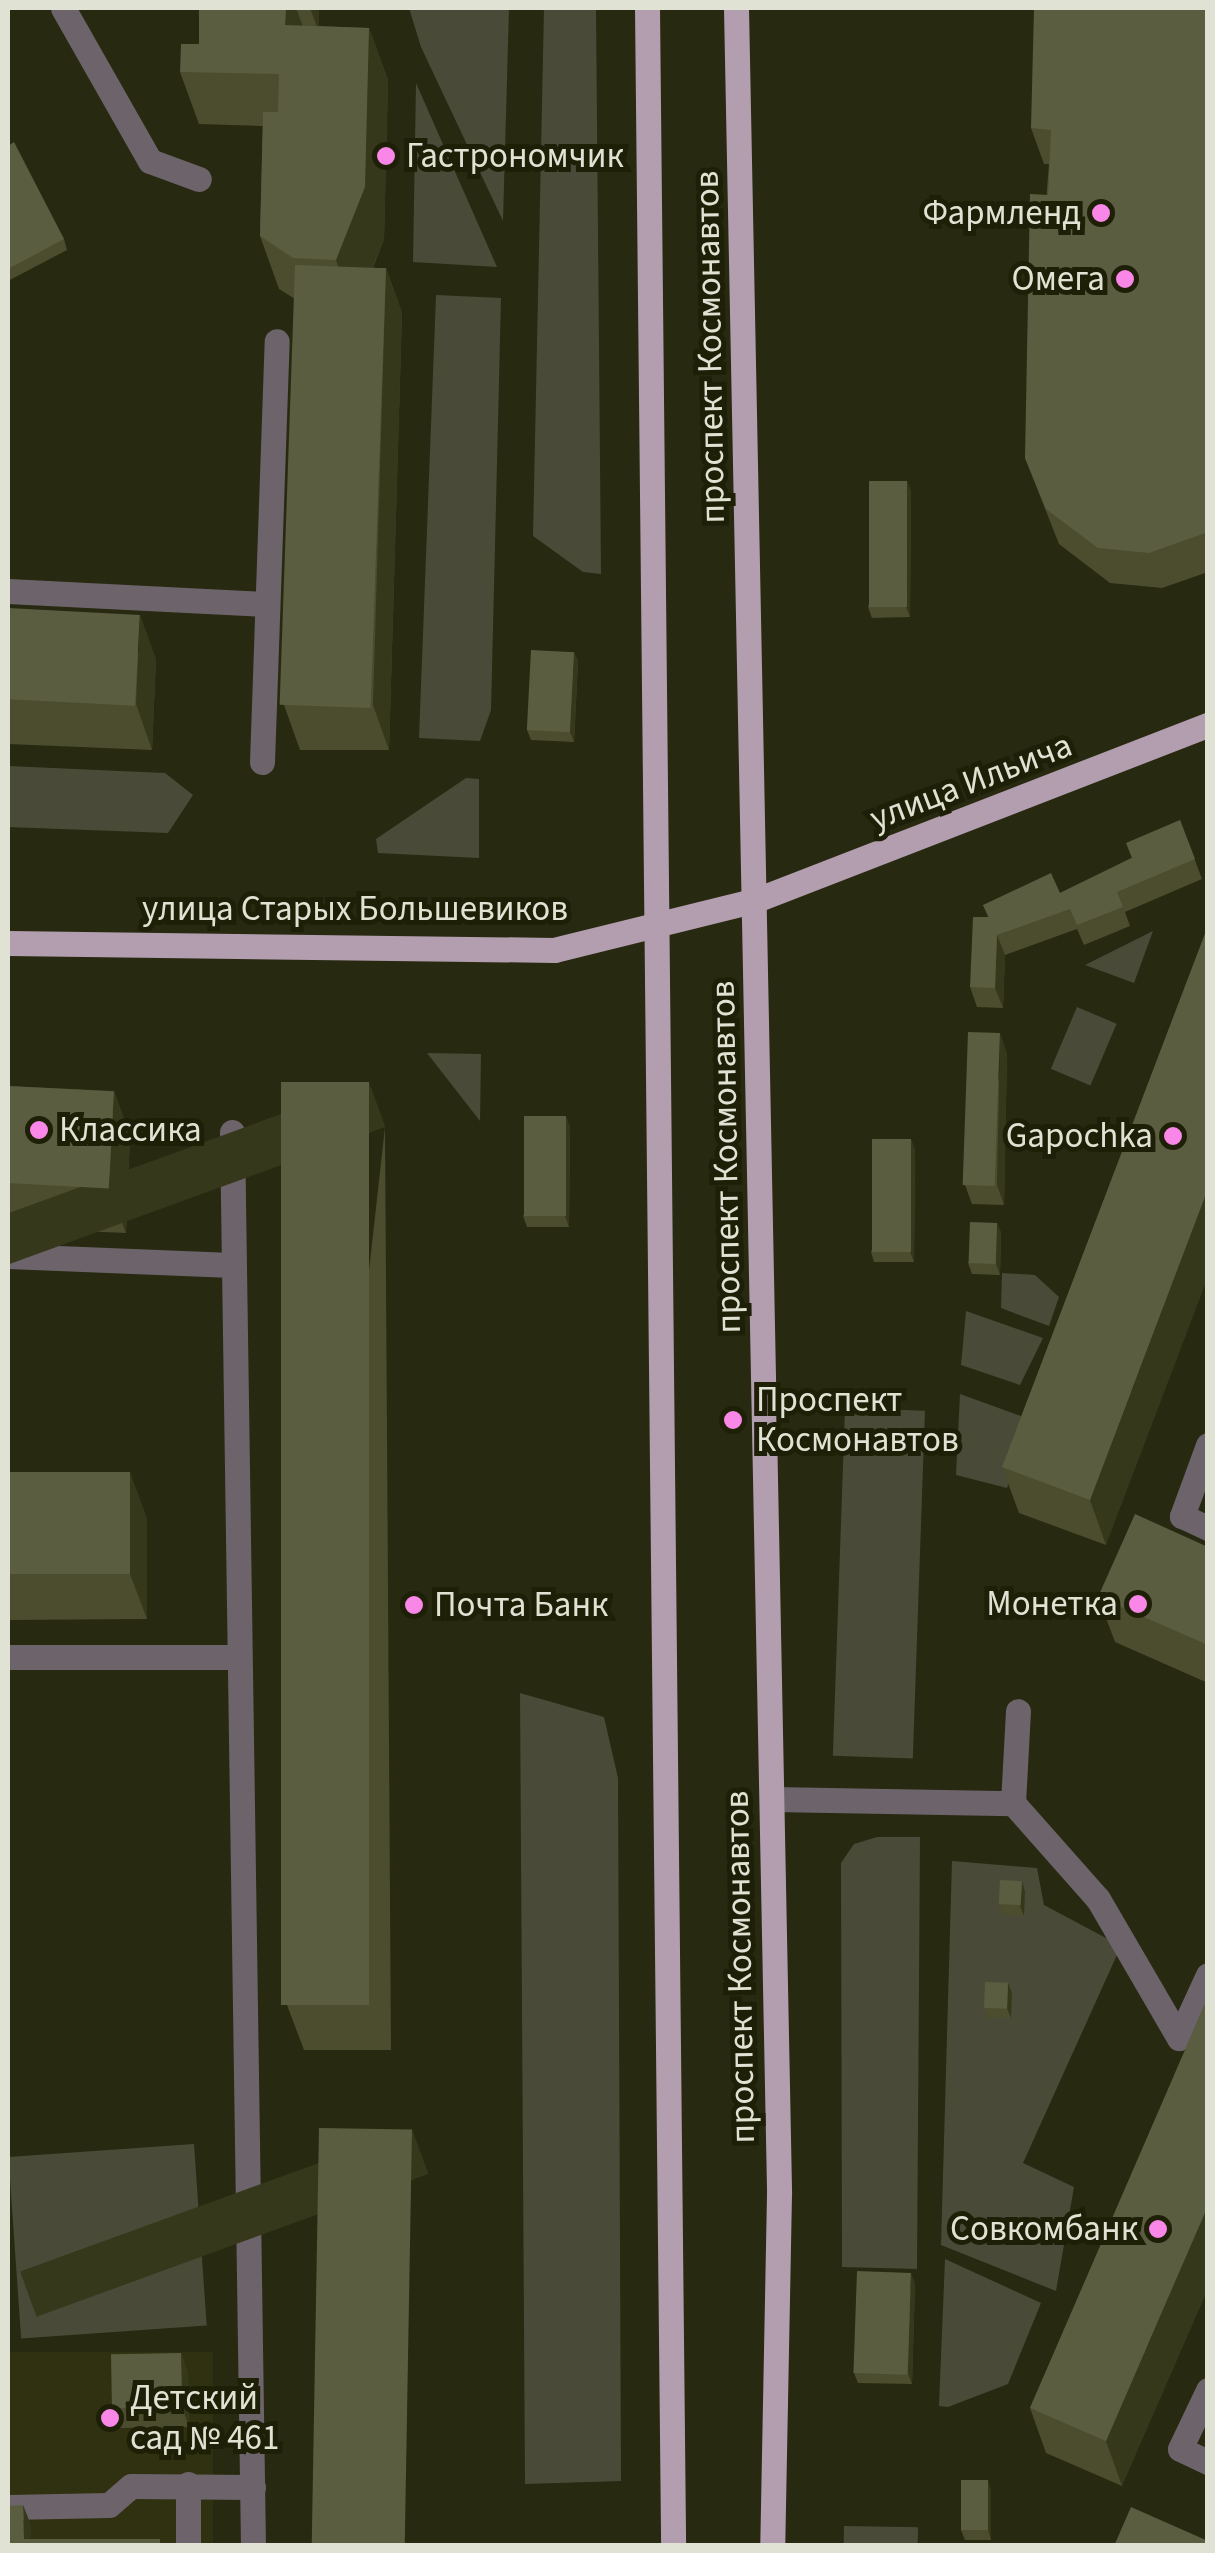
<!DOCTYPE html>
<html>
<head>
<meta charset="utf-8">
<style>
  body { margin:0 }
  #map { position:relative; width:1215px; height:2553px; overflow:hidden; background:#272911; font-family:"Source Sans 3",sans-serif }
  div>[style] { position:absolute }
  .built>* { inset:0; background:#2f3111; transform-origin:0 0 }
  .green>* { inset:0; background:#494b38; transform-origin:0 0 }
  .minor>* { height:25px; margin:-12.5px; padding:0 12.5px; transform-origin:12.5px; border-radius:12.5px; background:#6d636b }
  .major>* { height:25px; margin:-12.5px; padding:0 12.5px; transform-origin:12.5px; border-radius:12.5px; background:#b39eaf }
  .wall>* { inset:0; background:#4b4d2e }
  .shaded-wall>* { inset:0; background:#36381b; transform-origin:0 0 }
  .building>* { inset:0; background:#5b5d40; transform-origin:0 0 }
  .dots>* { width:28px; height:28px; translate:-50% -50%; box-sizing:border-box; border:5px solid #1e1f07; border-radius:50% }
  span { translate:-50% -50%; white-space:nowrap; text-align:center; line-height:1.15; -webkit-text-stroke:10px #1e1f07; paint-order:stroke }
  .poi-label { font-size:35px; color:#e0e2d3 }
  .left { translate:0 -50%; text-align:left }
  .right { translate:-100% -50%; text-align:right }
  .street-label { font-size:35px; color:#e0e2d3 }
  .frame { position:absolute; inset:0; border:10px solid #e0e2d3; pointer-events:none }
</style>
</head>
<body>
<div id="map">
  <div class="built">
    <i style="left:8px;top:2352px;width:205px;height:193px"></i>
  </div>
  <div class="green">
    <i style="clip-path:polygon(409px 8px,509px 8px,503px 221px,421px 47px)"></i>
    <i style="clip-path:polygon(544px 8px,596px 8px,601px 574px,583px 572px,533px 536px)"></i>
    <i style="clip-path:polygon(416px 83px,497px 267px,413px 262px)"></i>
    <i style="clip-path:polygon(436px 295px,501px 298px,491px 710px,480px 741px,419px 738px)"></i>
    <i style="clip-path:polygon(8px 766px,165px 773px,193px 795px,168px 833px,8px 827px)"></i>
    <i style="clip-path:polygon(466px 778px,479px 779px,479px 858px,378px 853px,376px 839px)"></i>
    <i style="clip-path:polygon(1153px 931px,1134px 983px,1085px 965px)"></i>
    <i style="left:1077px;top:1007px;width:43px;height:67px;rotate:23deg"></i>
    <i style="clip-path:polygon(427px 1053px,481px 1054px,480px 1121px)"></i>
    <i style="clip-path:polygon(1002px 1273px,1035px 1275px,1059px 1297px,1049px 1326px,1001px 1308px)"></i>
    <i style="clip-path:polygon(966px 1311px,1043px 1338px,1020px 1385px,961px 1365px)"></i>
    <i style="clip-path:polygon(960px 1394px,1029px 1419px,1007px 1488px,956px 1475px)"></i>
    <i style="left:845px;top:1408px;width:80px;height:348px;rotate:2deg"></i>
    <i style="clip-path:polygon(520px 1693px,604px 1717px,618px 1778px,621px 2481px,525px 2484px)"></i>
    <i style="clip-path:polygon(877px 1837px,920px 1837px,917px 2269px,842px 2267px,841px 1863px,854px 1844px)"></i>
    <i style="clip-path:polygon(952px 1861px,1037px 1868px,1044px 1905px,1121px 1946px,1023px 2163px,1074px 2187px,1056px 2291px,941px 2245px)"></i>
    <i style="left:194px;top:2144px;width:182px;height:186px;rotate:86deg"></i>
    <i style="clip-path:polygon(945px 2259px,1041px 2303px,1008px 2384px,948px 2407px,939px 2406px)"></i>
    <i style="left:844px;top:2526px;width:74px;height:19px;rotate:1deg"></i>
  </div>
  <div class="minor">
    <i style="left:63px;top:8px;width:176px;rotate:60.4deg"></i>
    <i style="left:150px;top:161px;width:52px;rotate:20.2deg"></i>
    <i style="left:8px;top:591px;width:259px;rotate:2.9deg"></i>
    <i style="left:262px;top:762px;width:421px;rotate:-88deg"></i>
    <i style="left:232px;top:1132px;width:1414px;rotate:89.15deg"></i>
    <i style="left:8px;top:1256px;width:224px;rotate:2.3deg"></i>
    <i style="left:1208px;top:1445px;width:76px;rotate:110.1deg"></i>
    <i style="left:1182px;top:1516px;width:29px;rotate:25deg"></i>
    <i style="left:8px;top:1657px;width:228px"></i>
    <i style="left:773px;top:1799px;width:240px;rotate:1deg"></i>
    <i style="left:1013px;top:1803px;width:128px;rotate:48.5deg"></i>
    <i style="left:1098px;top:1899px;width:161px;rotate:59.8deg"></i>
    <i style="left:1013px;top:1803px;width:92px;rotate:-86.9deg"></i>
    <i style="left:1179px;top:2038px;width:69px;rotate:-65.3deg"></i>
    <i style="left:1208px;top:2390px;width:65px;rotate:115.4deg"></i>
    <i style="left:1180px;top:2449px;width:31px;rotate:25deg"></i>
    <i style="left:188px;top:2484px;width:62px;rotate:90deg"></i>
    <i style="left:8px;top:2507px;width:101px;rotate:-1.1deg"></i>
    <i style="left:109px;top:2505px;width:29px;rotate:-41deg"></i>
    <i style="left:131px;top:2486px;width:122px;rotate:0.5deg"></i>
  </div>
  <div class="major">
    <i style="left:647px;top:8px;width:2538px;rotate:89.41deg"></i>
    <i style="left:736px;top:8px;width:2186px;rotate:88.87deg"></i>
    <i style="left:779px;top:2194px;width:352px;rotate:91.1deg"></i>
    <i style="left:8px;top:943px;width:546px;rotate:0.73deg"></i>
    <i style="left:554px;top:950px;width:208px;rotate:-13.9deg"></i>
    <i style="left:756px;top:900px;width:485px;rotate:-21.2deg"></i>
  </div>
  <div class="wall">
    <i style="clip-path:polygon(199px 8px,319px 8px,319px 26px,369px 28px,388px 80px,384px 239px,373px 268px,386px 268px,402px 313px,389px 750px,300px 750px,284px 705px,295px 299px,279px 289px,260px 236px,263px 126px,199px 124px,180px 72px,199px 44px)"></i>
    <i style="clip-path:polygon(1208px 8px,1208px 572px,1162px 588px,1110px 583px,1059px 544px,1025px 458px,1049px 164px,1044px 164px,1031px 128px)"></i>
    <i style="clip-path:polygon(8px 146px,64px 239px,67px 250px,8px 281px)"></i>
    <i style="clip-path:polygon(907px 481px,911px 492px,910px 617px,872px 618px,868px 607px)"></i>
    <i style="clip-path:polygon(8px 608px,156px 659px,152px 750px,8px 744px)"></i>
    <i style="clip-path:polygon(574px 652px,578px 662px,574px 742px,531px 740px,527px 730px)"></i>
    <i style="clip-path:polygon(1180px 820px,1202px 879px,1125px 912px,1130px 926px,1084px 945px,1077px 929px,1005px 955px,1003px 1008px,977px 1007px,970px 987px,988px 917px,983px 905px,1060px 893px,1131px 858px)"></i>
    <i style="clip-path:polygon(1208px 926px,1106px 1545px,1019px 1513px,1002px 1467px)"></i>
    <i style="clip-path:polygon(1007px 1053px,1004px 1205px,972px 1204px,965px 1185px)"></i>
    <i style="clip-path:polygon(8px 1086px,114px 1091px,130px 1136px,126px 1233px,8px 1228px)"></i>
    <i style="clip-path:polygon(570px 1126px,569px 1227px,527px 1227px,523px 1216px)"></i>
    <i style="clip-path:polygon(385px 1127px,391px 2050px,304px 2050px,287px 2005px)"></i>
    <i style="clip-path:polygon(915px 1149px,914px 1262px,874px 1262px,871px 1252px)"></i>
    <i style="clip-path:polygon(997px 1223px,1001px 1233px,1000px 1275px,972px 1274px,968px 1263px)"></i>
    <i style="clip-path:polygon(8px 1473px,147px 1518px,147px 1619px,8px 1620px)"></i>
    <i style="clip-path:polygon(1208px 1547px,1208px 1683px,1115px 1642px,1098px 1597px)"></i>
    <i style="clip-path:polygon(1022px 1881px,1025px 1892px,1024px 1916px,1002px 1914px,999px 1904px)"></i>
    <i style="clip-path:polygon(1012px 1993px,1011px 2018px,988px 2018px,984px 2008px)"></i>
    <i style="clip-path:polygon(1208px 1997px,1122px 2486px,1046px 2453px,1030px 2408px)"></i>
    <i style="clip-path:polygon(915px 2283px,912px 2384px,858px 2383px,854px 2373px)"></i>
    <i style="clip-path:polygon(181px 2353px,188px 2373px,189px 2427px,119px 2428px,111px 2408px)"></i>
    <i style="clip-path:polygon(991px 2490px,991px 2540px,965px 2540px,961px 2530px)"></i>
  </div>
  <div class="shaded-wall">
    <i style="clip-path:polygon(286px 8px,296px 8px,305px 32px,285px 25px)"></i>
    <i style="clip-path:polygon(310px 8px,319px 8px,319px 32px)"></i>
    <i style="clip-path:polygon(369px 28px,388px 80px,384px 239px,355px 312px,336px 260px)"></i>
    <i style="clip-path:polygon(386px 268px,402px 313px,389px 750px,373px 705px)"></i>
    <i style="clip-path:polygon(907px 481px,911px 492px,910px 617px,906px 607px)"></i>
    <i style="clip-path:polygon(140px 614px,156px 659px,152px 750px,136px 704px)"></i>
    <i style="clip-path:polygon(574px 652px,578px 662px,574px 742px,570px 732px)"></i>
    <i style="clip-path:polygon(997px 935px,1005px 955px,1003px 1008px,995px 988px)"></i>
    <i style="clip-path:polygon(1000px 1033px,1007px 1053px,1004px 1205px,997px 1185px)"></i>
    <i style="left:369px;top:1082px;width:48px;height:923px;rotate:70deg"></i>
    <i style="clip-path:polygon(114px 1091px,130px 1136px,126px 1233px,109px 1188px)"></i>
    <i style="clip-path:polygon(566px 1116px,570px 1126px,569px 1227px,565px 1216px)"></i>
    <i style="clip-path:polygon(911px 1139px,915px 1149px,914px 1262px,910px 1252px)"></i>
    <i style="clip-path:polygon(1208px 1189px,1208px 1277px,1106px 1545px,1090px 1500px)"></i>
    <i style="clip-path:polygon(997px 1223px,1001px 1233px,1000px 1275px,996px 1264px)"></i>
    <i style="clip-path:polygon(130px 1472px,147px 1518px,147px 1619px,130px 1574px)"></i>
    <i style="clip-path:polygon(1022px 1881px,1025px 1892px,1024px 1916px,1020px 1906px)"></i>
    <i style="clip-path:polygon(1008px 1983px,1012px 1993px,1011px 2018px,1007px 2008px)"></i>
    <i style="left:412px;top:2129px;width:48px;height:417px;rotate:70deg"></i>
    <i style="clip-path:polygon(1208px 2206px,1208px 2289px,1122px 2486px,1106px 2441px)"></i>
    <i style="clip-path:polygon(911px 2273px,915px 2283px,912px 2384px,908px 2374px)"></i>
    <i style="clip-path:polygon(181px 2353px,188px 2373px,189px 2427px,182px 2407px)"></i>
    <i style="clip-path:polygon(988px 2480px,991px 2490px,991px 2540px,988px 2530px)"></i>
    <i style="clip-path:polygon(23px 2505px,31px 2525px,31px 2546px,24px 2539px)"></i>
  </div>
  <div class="building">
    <i style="clip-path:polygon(199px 8px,286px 8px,285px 25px,369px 28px,365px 187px,336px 260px,293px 258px,260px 236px,263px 112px,278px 112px,279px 74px,180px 72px,181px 44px,199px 44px)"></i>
    <i style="clip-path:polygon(1034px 8px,1208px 8px,1208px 532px,1149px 553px,1098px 548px,1046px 509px,1025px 458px,1030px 194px,1048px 195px,1051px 130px,1031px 128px)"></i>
    <i style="clip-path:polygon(14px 142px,64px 239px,8px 269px,8px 146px)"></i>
    <i style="left:295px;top:265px;width:91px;height:440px;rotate:2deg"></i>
    <i style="left:869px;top:481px;width:38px;height:126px"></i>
    <i style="left:8px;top:608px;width:132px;height:91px;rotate:3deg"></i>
    <i style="left:531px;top:650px;width:43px;height:80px;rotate:3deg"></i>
    <i style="clip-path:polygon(1180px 820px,1195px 859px,1117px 892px,1123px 907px,1077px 925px,1070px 909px,997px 935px,995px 988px,970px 987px,973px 917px,989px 917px,983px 905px,1051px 873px,1060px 893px,1132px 858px,1126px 843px)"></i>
    <i style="clip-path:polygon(1208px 926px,1208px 1189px,1090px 1500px,1002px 1467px)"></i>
    <i style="left:968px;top:1032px;width:32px;height:153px;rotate:2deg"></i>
    <i style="left:369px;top:1082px;width:923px;height:88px;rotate:90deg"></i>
    <i style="left:8px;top:1086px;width:106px;height:97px;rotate:3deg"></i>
    <i style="left:524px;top:1116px;width:42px;height:100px"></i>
    <i style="left:872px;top:1139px;width:39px;height:113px"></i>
    <i style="left:970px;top:1222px;width:27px;height:41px;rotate:2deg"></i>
    <i style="left:130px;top:1472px;width:102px;height:122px;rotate:90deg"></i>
    <i style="clip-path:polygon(1135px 1514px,1208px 1547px,1208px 1645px,1098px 1597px)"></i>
    <i style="left:1000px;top:1880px;width:22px;height:24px;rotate:3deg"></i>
    <i style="left:985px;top:1982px;width:23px;height:26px;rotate:2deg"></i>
    <i style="clip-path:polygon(1208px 1997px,1208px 2206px,1106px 2441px,1030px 2408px)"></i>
    <i style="left:319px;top:2128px;width:93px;height:418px;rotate:1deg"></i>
    <i style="left:857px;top:2271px;width:54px;height:102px;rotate:2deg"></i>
    <i style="left:181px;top:2353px;width:54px;height:70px;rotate:89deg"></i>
    <i style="left:961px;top:2480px;width:27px;height:50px"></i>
    <i style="clip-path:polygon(23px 2505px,24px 2539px,160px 2539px,160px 2546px,8px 2546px,8px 2506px)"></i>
    <i style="clip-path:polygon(1131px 2507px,1208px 2541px,1208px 2546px,1114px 2546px)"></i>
  </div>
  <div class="dots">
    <i style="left:386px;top:156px;background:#f987e8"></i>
    <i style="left:1101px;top:213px;background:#f987e8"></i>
    <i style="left:1125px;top:279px;background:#f987e8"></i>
    <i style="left:39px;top:1130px;background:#f987e8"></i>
    <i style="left:1173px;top:1136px;background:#f987e8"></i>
    <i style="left:733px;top:1420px;background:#f987e8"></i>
    <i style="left:1138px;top:1604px;background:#f987e8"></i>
    <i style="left:414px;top:1605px;background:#f987e8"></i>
    <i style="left:1158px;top:2229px;background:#f987e8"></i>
    <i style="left:110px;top:2418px;background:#f987e8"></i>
  </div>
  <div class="poi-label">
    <span class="left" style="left:406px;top:156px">Гастрономчик</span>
    <span class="right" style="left:1081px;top:213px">Фармленд</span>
    <span class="right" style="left:1105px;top:279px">Омега</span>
    <span class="left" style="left:59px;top:1130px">Классика</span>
    <span class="right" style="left:1153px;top:1136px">Gapochka</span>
    <span class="left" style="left:756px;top:1420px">Проспект<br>Космонавтов</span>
    <span class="right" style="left:1118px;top:1604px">Монетка</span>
    <span class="left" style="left:434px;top:1605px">Почта Банк</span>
    <span class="right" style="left:1138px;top:2229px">Совкомбанк</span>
    <span class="left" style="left:130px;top:2418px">Детский<br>сад № 461</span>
  </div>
  <div class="street-label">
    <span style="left:710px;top:347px;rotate:-91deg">проспект Космонавтов</span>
    <span style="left:971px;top:782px;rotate:-21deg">улица Ильича</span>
    <span style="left:355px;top:909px">улица Старых Большевиков</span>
    <span style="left:726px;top:1157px;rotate:-91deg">проспект Космонавтов</span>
    <span style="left:740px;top:1967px;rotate:-91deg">проспект Космонавтов</span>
  </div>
  <div class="frame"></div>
</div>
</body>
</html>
